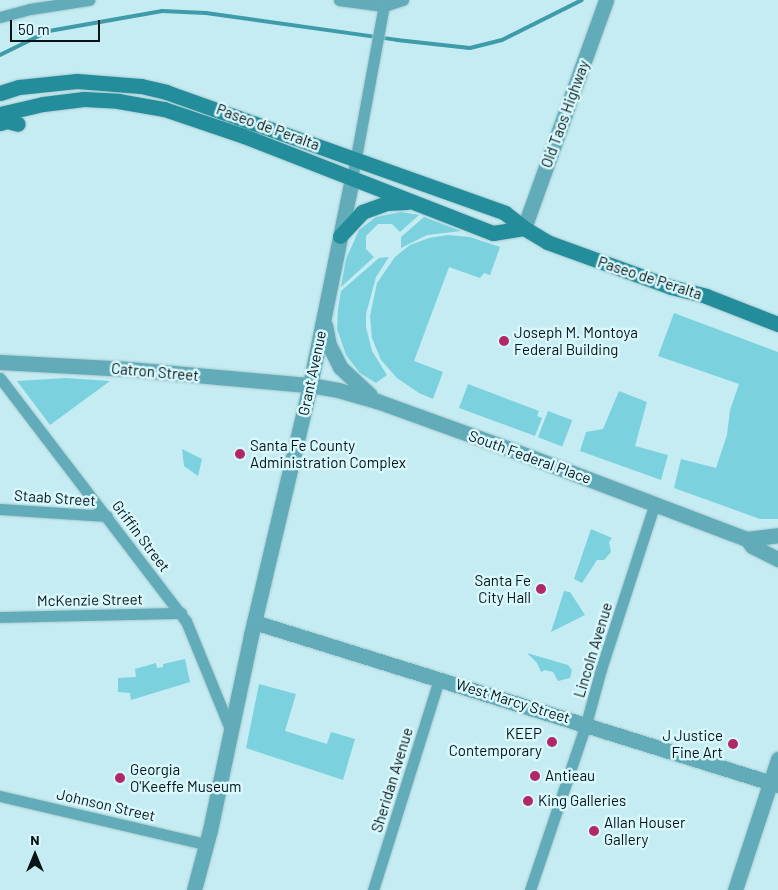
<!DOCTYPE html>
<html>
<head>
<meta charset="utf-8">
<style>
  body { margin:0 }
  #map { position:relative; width:778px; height:890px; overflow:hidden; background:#c5ecf2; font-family:Barlow,sans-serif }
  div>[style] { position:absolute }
  .green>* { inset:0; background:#7cd1de; transform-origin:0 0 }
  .stream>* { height:4px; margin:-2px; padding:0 2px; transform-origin:2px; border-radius:2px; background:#3e9ba9 }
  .roads { filter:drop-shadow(0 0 1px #a6c9cf) drop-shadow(0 0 1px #a6c9cf) }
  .minor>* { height:11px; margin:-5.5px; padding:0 5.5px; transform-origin:5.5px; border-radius:5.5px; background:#61acb8 }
  .tertiary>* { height:15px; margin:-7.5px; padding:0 7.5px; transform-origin:7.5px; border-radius:7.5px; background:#61acb8 }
  .secondary>* { height:15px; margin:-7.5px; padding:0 7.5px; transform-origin:7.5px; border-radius:7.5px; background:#238d9b }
  .dots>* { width:14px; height:14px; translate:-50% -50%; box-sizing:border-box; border:2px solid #d8f8fd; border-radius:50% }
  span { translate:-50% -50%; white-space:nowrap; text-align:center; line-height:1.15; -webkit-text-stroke:5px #d8f8fd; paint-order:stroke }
  .street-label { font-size:15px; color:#061416 }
  .poi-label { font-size:15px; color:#061416 }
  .left { translate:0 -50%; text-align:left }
  .right { translate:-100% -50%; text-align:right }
  .north { position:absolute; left:10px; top:830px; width:50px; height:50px; -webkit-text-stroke:4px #d8f8fd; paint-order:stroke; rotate:0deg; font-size:14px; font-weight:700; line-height:20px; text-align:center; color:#061416 }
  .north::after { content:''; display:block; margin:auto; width:18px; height:22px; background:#061416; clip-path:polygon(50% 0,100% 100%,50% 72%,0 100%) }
  .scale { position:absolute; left:10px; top:20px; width:90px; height:22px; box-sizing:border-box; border:2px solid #061416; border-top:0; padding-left:6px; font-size:15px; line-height:18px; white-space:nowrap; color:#061416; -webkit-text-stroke:4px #d8f8fd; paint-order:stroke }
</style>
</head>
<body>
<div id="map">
  <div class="green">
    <i style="clip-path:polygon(401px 212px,419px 215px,400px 232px,392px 224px,378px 224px,366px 236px,366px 249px,374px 257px,341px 287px,346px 259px,359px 230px,376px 217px)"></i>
    <i style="clip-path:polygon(424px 217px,461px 231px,427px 235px,401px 248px,401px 237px)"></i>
    <i style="clip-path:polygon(448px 235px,470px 237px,500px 247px,490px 275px,484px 273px,480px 278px,449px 267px,414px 361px,443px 372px,433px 399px,419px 393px,397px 378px,381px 360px,372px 338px,370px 316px,377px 283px,395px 257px,410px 245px,429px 238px)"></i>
    <i style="clip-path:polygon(389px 257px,376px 277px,366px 314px,366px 327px,372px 351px,387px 375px,376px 383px,360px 373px,346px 355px,337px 329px,338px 309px,341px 291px,379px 258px)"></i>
    <i style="clip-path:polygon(674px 313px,778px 352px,778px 519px,760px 519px,674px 488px,681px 459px,716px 468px,727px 435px,730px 410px,739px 384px,658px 356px)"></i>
    <i style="clip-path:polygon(66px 378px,110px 381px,50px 425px,17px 381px)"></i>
    <i style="clip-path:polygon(468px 384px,539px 411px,537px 416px,542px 418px,535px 436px,459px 408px)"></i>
    <i style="clip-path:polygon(619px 391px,647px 402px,635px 446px,668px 455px,661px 480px,580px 451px,586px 432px,603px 429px)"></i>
    <i style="left:548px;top:411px;width:26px;height:28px;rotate:21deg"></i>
    <i style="clip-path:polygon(182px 449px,202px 459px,198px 476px,184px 466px)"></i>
    <i style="clip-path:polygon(591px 529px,612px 538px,609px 542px,611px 552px,604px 560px,597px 560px,582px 583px,574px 579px)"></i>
    <i style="clip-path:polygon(564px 591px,570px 592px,585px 615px,551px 632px)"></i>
    <i style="clip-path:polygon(527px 653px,568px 665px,572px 670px,570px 678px,558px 681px,553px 672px,545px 670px,541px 672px,537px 663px)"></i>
    <i style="clip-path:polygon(185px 659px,190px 682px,131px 700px,130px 693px,118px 692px,118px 678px,136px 677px,135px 669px,156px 663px,157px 668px,163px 667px,163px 664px)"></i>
    <i style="clip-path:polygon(259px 684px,296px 694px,285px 731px,327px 744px,331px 732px,355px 739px,343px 780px,246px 748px)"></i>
  </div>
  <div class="stream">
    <i style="left:0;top:55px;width:55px;rotate:-26.1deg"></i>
    <i style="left:49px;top:31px;width:115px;rotate:-10deg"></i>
    <i style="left:162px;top:11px;width:44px;rotate:2.6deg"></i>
    <i style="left:206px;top:13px;width:193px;rotate:8deg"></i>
    <i style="left:397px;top:40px;width:73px;rotate:6.3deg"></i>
    <i style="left:470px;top:48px;width:33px;rotate:-14deg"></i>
    <i style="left:502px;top:40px;width:89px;rotate:-26.6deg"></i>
  </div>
  <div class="roads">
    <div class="minor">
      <i style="left:339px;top:0;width:45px;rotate:7.6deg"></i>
      <i style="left:384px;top:6px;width:20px;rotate:-18deg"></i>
      <i style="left:0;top:17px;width:31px;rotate:-15deg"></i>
      <i style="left:30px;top:9px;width:60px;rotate:-8.7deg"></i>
      <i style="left:352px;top:179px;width:182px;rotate:-79.6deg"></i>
      <i style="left:0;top:378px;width:306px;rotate:52.6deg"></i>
      <i style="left:186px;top:621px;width:117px;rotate:67.8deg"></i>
      <i style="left:0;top:509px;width:107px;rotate:3.7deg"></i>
      <i style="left:0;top:617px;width:181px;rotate:-1.3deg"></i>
      <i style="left:0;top:796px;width:211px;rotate:13.2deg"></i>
      <i style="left:373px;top:890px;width:221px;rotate:-72.6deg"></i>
      <i style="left:530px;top:890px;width:175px;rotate:-71.4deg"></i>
      <i style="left:586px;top:724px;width:57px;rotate:-74.7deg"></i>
      <i style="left:601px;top:669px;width:175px;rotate:-72deg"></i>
    </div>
    <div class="tertiary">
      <i style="left:524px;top:228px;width:242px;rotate:-70.2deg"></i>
      <i style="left:325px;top:325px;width:20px;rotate:79deg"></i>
      <i style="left:329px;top:345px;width:25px;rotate:63deg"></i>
      <i style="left:340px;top:367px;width:41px;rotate:43deg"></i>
      <i style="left:0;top:362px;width:129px;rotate:3.1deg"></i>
      <i style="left:129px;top:369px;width:182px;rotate:5.1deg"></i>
      <i style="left:310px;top:385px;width:28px;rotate:10deg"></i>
      <i style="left:338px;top:390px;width:41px;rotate:15.8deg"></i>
      <i style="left:377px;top:401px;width:138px;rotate:19.9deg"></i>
      <i style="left:507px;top:448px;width:257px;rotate:20.8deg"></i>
      <i style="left:747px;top:539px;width:31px;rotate:-7deg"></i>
      <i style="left:747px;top:539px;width:9px;rotate:54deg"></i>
      <i style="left:752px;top:546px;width:29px;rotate:27deg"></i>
      <i style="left:254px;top:622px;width:549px;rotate:17.28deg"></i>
      <i style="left:194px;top:890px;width:62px;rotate:-75.1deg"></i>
      <i style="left:210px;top:830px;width:199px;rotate:-78.1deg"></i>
      <i style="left:251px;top:635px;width:257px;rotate:-76.7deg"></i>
      <i style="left:310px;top:385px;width:210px;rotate:-78.5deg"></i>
      <i style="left:735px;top:890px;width:138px;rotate:-71.8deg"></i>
    </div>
    <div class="secondary">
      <i style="left:0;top:93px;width:20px;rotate:-18deg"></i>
      <i style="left:19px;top:87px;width:58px;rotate:-5.9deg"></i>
      <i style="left:77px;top:81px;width:64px;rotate:4.5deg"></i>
      <i style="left:141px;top:86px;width:26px;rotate:13deg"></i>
      <i style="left:166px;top:92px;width:360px;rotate:19.6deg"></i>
      <i style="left:505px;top:213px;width:24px;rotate:38deg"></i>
      <i style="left:524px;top:228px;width:27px;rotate:31deg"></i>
      <i style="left:547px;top:242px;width:132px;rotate:19.9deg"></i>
      <i style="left:671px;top:287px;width:36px;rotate:14deg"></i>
      <i style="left:706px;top:296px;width:77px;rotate:21.3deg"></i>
      <i style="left:0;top:114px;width:44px;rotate:-13.1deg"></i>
      <i style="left:43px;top:104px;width:41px;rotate:-7deg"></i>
      <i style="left:84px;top:99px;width:34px;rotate:3deg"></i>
      <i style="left:118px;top:101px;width:47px;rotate:9.9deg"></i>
      <i style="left:164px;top:109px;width:84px;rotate:18.6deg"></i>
      <i style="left:244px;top:136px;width:267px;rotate:21.3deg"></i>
      <i style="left:493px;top:233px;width:31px;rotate:-9deg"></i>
      <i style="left:0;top:123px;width:7px;rotate:-16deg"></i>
      <i style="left:7px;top:121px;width:11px;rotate:15deg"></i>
      <i style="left:340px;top:236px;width:33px;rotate:-47deg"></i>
      <i style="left:362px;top:212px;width:27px;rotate:-20deg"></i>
      <i style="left:387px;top:203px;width:20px;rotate:-3deg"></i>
    </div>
  </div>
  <div class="dots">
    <i style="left:504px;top:341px;background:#b22866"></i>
    <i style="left:240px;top:454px;background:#b22866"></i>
    <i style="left:541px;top:589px;background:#b22866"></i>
    <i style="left:552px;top:742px;background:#b22866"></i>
    <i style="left:733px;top:744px;background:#b22866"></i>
    <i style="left:535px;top:776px;background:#b22866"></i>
    <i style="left:120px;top:778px;background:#b22866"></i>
    <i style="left:528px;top:801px;background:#b22866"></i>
    <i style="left:594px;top:831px;background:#b22866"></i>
  </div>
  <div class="street-label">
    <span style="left:565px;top:114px;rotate:-70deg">Old Taos Highway</span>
    <span style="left:268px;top:127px;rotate:20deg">Paseo de Peralta</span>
    <span style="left:650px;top:278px;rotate:18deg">Paseo de Peralta</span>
    <span style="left:155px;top:372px;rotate:5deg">Catron Street</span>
    <span style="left:312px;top:373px;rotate:-78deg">Grant Avenue</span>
    <span style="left:530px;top:457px;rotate:20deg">South Federal Place</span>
    <span style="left:55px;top:498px;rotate:4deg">Staab Street</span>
    <span style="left:141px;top:536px;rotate:53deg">Griffin Street</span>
    <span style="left:90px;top:600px;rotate:-1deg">McKenzie Street</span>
    <span style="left:593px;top:650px;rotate:-73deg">Lincoln Avenue</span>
    <span style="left:513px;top:701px;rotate:17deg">West Marcy Street</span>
    <span style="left:392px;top:780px;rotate:-73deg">Sheridan Avenue</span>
    <span style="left:106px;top:805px;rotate:13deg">Johnson Street</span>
  </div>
  <div class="poi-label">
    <span class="left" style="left:514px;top:341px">Joseph M. Montoya<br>Federal Building</span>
    <span class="left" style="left:250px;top:454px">Santa Fe County<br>Administration Complex</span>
    <span class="right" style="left:531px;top:589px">Santa Fe<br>City Hall</span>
    <span class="right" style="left:542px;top:742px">KEEP<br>Contemporary</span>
    <span class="right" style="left:723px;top:744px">J Justice<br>Fine Art</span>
    <span class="left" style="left:130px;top:778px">Georgia<br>O'Keeffe Museum</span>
    <span class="left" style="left:545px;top:776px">Antieau</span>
    <span class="left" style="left:538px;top:801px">King Galleries</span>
    <span class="left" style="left:604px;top:831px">Allan Houser<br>Gallery</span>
  </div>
  <div class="north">N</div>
  <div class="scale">50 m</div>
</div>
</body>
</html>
